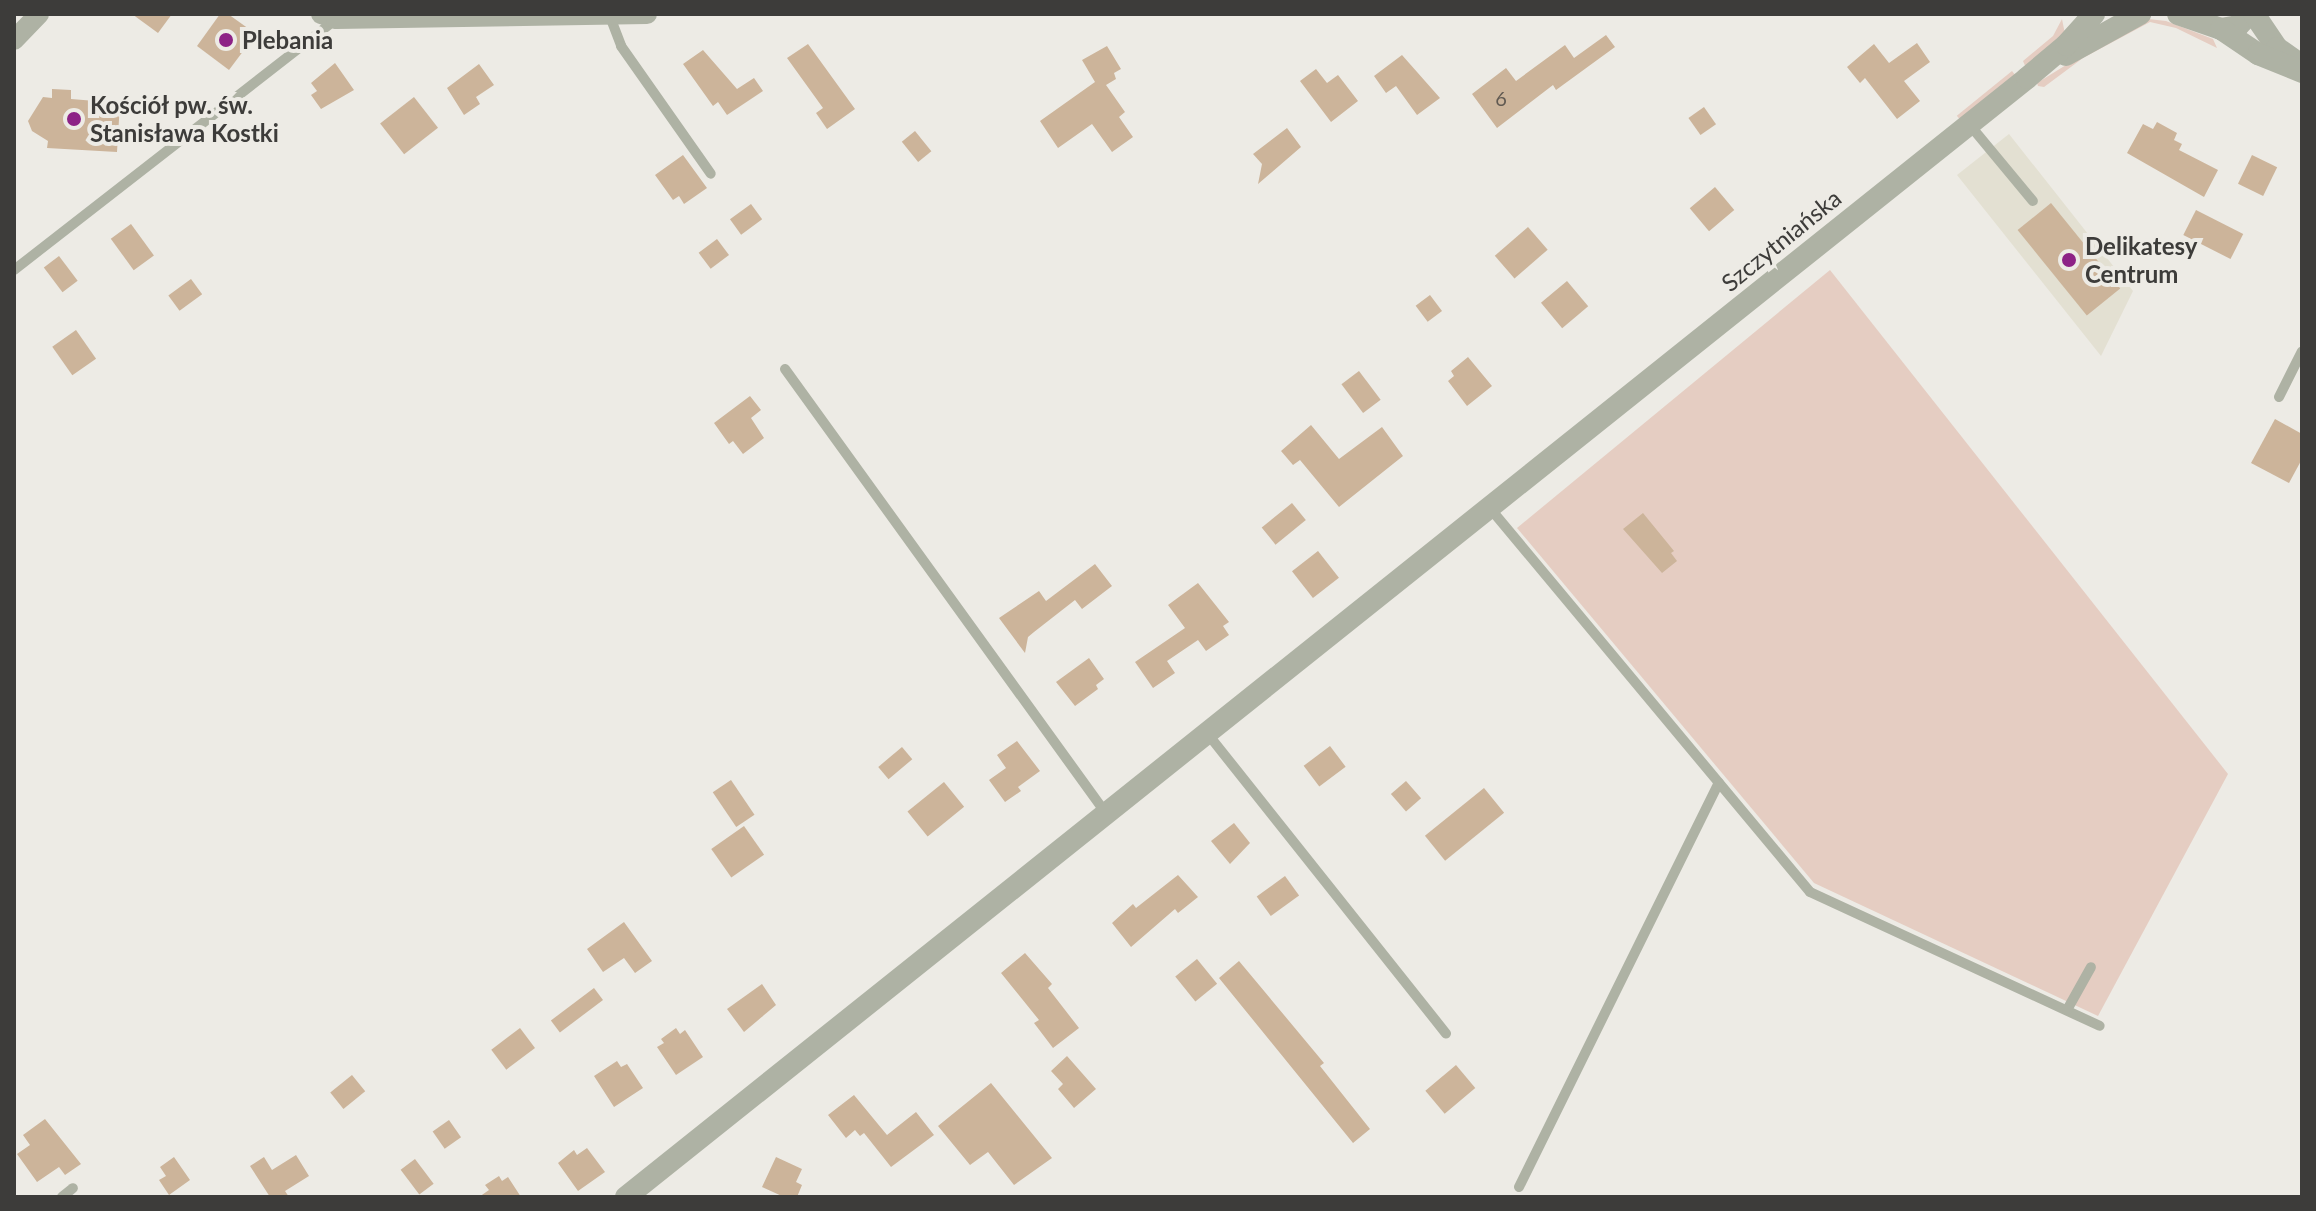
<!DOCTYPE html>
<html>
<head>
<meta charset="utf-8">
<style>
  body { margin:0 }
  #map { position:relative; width:2316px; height:1211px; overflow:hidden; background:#edebe5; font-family:Lato,sans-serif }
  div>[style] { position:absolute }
  .built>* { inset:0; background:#e3e0d2 }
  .green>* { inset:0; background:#e5cdc2; transform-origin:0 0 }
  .building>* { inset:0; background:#ccb49a; transform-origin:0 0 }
  .service>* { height:10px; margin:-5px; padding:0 5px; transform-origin:5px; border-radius:5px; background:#aeb2a4 }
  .minor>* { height:20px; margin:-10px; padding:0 10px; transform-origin:10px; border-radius:10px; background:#aeb2a4 }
  .tertiary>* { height:22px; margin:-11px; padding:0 11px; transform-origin:11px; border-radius:11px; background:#aeb2a4 }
  .dots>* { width:22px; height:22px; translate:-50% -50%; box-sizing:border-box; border:4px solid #edebe5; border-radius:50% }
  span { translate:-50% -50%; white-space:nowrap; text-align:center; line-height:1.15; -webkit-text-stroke:8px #edebe5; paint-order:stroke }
  .number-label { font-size:20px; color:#615a52 }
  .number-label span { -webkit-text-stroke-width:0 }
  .poi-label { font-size:24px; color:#3d3c3a; font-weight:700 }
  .left { translate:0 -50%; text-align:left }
  .street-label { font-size:24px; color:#3d3c3a }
  .frame { position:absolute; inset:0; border:16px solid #3d3c3a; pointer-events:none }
</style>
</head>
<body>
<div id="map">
  <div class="built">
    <i style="clip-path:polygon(2009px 134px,2133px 291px,2101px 356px,1957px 175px)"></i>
  </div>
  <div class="green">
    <i style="clip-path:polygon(2062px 19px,2065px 34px,2026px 68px,2023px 61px,2053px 36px)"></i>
    <i style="clip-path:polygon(2148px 19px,2166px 21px,2213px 39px,2217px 48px,2176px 28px,2150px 22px,2083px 58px,2044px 87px,2038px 86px,2037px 83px,2124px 29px)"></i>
    <i style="left:2012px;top:71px;width:6px;height:71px;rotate:51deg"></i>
    <i style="clip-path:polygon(1830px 270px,2228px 774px,2098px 1016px,1814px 883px,1517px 528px)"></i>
  </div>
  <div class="building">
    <i style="clip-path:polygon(132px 14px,172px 14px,158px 33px)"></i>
    <i style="clip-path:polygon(220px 14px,228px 14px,256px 34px,229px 70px,197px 46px)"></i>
    <i style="clip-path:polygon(1606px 35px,1615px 47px,1556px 90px,1553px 85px,1497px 128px,1472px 94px,1506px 68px,1516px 81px,1565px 45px,1574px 58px)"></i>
    <i style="clip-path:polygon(1917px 43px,1930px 62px,1904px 81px,1920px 101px,1897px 119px,1865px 78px,1860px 83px,1847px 67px,1874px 44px,1889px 63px)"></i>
    <i style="clip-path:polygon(808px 44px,855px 109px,827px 129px,816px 113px,823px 108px,787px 58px)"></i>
    <i style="clip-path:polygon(1107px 46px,1121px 69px,1114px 73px,1116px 79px,1106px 85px,1125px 112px,1119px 117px,1133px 137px,1112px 152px,1092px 124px,1058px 148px,1040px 121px,1095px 82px,1082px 60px)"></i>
    <i style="clip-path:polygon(703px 50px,737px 89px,754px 78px,763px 91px,727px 115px,718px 102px,713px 106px,683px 64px)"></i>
    <i style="clip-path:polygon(1402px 55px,1440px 98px,1417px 115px,1396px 86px,1386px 93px,1374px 76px)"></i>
    <i style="clip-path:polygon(335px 63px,354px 90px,321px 109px,311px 95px,317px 91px,311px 83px)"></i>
    <i style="clip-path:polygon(479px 64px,494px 85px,476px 97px,480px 104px,464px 115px,447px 88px)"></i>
    <i style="clip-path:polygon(1316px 69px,1327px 83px,1338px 75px,1358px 101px,1331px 122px,1300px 81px)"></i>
    <i style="clip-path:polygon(52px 89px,71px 90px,71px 99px,120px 103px,117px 152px,47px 148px,48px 141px,32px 131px,28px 121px,43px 97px,52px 98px)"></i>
    <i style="left:414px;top:97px;width:39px;height:43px;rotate:52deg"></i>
    <i style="left:1704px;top:107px;width:21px;height:19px;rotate:55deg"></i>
    <i style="clip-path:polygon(2157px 122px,2177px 133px,2174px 140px,2182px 144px,2179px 150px,2218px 170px,2204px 197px,2127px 153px,2143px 124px,2153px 129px)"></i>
    <i style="clip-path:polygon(1287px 128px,1301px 147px,1258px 184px,1262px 164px,1253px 154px)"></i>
    <i style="left:915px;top:131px;width:26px;height:17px;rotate:51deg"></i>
    <i style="clip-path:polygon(683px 155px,707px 188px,684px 204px,679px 196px,673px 200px,655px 175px)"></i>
    <i style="left:2252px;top:155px;width:28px;height:32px;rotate:26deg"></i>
    <i style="left:1715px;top:187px;width:30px;height:33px;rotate:50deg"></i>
    <i style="left:2051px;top:203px;width:110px;height:43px;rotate:51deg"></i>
    <i style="left:751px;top:204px;width:19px;height:26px;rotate:54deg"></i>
    <i style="left:2196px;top:210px;width:53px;height:28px;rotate:27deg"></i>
    <i style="left:131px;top:224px;width:39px;height:25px;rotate:54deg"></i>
    <i style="left:1528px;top:227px;width:30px;height:44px;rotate:49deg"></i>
    <i style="left:717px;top:239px;width:20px;height:23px;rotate:53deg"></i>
    <i style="left:59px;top:256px;width:31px;height:19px;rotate:53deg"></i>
    <i style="left:191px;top:279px;width:19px;height:28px;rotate:54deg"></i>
    <i style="left:1567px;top:281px;width:33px;height:34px;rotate:50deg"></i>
    <i style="left:1430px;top:295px;width:20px;height:18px;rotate:53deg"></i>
    <i style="left:76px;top:330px;width:35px;height:29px;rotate:55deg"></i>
    <i style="clip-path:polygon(1468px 357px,1492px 386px,1467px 406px,1448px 381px,1454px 376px,1451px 371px)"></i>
    <i style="left:1359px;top:371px;width:36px;height:22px;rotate:53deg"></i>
    <i style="clip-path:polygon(750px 396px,761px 410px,751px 418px,764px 438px,743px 454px,733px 441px,729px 444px,714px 423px)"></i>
    <i style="clip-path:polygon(2275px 419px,2302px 434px,2302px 459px,2289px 483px,2251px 463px)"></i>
    <i style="clip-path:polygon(1311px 425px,1339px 459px,1382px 427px,1403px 456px,1339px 507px,1300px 460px,1293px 465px,1281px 451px)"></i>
    <i style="left:1292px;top:503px;width:22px;height:39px;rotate:51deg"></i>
    <i style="clip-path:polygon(1643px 513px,1674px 551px,1671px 553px,1677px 561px,1662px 573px,1623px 529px)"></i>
    <i style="left:1318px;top:551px;width:34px;height:33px;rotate:52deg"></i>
    <i style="clip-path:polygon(1095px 564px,1112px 586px,1082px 609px,1075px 600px,1034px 632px,1028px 637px,1025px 653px,999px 618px,1039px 591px,1046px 601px)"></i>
    <i style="clip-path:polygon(1198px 583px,1229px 622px,1223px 626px,1229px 635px,1206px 651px,1198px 640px,1167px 661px,1175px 673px,1153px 688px,1135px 662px,1185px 628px,1168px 605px)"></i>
    <i style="clip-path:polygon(1089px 658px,1104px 679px,1096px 685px,1098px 689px,1075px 706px,1056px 682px)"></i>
    <i style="clip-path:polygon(1017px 741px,1040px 771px,1018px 787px,1021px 791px,1005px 802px,989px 780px,1006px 768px,997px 755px)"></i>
    <i style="left:1330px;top:746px;width:26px;height:33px;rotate:53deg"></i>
    <i style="left:902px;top:747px;width:16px;height:31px;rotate:50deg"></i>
    <i style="left:731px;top:780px;width:42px;height:22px;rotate:56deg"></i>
    <i style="left:1406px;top:781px;width:23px;height:20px;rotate:49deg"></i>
    <i style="left:944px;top:782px;width:32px;height:47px;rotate:51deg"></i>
    <i style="left:1484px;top:788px;width:32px;height:76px;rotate:51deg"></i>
    <i style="clip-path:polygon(1234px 823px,1250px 843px,1230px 864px,1211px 841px)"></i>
    <i style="left:744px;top:826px;width:35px;height:40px;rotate:55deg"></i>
    <i style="clip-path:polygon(1178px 875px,1198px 897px,1178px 913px,1175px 909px,1131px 947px,1112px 923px,1133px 904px,1136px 908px)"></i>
    <i style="left:1285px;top:876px;width:24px;height:35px;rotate:54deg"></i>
    <i style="clip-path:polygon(624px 922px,652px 961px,635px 973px,624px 958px,603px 972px,587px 949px)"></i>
    <i style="clip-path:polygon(1025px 953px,1052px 984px,1048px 988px,1079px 1028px,1053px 1048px,1034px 1023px,1039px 1020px,1001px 973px)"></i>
    <i style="left:1197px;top:959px;width:32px;height:28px;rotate:51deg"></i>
    <i style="clip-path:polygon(1239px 961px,1324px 1063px,1320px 1066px,1370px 1129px,1353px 1143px,1219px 978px)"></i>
    <i style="clip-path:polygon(762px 984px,776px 1005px,744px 1032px,727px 1009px)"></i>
    <i style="left:594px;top:988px;width:15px;height:54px;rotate:53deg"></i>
    <i style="left:520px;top:1028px;width:25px;height:36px;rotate:53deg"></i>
    <i style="clip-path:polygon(676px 1028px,680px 1034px,685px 1030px,703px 1057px,676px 1075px,657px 1047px,664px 1043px,661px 1039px)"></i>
    <i style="clip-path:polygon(1067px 1056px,1096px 1089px,1074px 1108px,1058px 1089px,1063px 1084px,1051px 1071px)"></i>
    <i style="clip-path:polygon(617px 1061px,621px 1067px,627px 1064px,643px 1088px,614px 1107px,594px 1076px)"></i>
    <i style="left:1456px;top:1065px;width:30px;height:40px;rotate:50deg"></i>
    <i style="left:352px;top:1075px;width:21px;height:28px;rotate:51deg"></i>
    <i style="clip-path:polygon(991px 1083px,1052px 1158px,1014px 1185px,988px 1152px,970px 1165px,938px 1126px)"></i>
    <i style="clip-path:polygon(854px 1095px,887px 1135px,916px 1112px,934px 1135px,891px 1167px,864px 1133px,860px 1136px,855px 1130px,846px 1138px,828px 1115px)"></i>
    <i style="clip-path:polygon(45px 1119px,81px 1164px,65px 1175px,59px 1167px,37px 1182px,17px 1154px,30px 1145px,23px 1135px)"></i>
    <i style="left:449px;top:1120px;width:21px;height:20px;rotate:55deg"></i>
    <i style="clip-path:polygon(587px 1148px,605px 1172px,578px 1191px,558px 1163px,574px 1150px,577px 1155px)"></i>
    <i style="clip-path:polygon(296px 1155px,309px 1176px,285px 1191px,289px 1197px,270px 1197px,250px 1166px,264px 1157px,272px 1170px)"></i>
    <i style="clip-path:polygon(174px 1157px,190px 1180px,169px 1195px,159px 1180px,166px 1176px,160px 1167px)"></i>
    <i style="clip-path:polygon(776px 1157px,802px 1169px,796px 1182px,802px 1185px,797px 1197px,784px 1197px,762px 1187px)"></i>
    <i style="left:415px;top:1159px;width:31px;height:18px;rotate:53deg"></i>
    <i style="clip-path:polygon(499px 1176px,502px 1181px,508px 1177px,521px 1197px,479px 1197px,489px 1190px,485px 1185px)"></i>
  </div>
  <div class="service">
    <i style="left:609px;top:14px;width:34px;rotate:69deg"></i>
    <i style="left:621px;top:46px;width:156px;rotate:54.9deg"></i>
    <i style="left:1969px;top:124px;width:100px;rotate:50.3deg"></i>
    <i style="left:14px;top:270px;width:408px;rotate:-37.9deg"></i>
    <i style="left:785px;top:369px;width:546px;rotate:54.16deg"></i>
    <i style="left:2279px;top:397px;width:51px;rotate:-63.4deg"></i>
    <i style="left:1489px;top:507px;width:501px;rotate:50.18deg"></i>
    <i style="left:1810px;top:892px;width:319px;rotate:24.8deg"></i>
    <i style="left:1207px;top:733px;width:384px;rotate:51.5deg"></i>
    <i style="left:2067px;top:1010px;width:49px;rotate:-60.8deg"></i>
    <i style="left:1519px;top:1187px;width:451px;rotate:-63.7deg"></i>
    <i style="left:62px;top:1197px;width:14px;rotate:-39deg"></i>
  </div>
  <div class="minor">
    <i style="left:321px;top:14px;width:16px;rotate:18deg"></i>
    <i style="left:336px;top:19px;width:311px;rotate:-0.9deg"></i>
    <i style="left:14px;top:40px;width:36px;rotate:-46deg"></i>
  </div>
  <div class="tertiary">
    <i style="left:2178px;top:14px;width:46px;rotate:19.2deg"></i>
    <i style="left:2221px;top:29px;width:17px;rotate:-10deg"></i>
    <i style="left:2238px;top:26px;width:16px;rotate:-47deg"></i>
    <i style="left:2254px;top:14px;width:41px;rotate:55.9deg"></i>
    <i style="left:2277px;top:48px;width:21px;rotate:35deg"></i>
    <i style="left:2221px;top:29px;width:45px;rotate:34deg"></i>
    <i style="left:2258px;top:54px;width:48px;rotate:22.2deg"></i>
    <i style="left:2066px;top:55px;width:85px;rotate:-29deg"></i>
    <i style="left:626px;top:1197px;width:1793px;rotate:-38.61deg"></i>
    <i style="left:2027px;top:78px;width:51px;rotate:-40.2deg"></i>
    <i style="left:2066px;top:45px;width:42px;rotate:-47.9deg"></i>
  </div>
  <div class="dots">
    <i style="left:226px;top:40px;background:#8d2286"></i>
    <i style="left:74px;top:119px;background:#8d2286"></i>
    <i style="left:2069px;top:260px;background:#8d2286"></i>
  </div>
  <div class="number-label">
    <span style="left:1501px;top:98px">6</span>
  </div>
  <div class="poi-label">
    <span class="left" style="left:242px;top:40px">Plebania</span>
    <span class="left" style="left:90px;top:119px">Kościół pw. św.<br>Stanisława Kostki</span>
    <span class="left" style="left:2085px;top:260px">Delikatesy<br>Centrum</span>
  </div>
  <div class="street-label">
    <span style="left:1781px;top:240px;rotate:-39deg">Szczytniańska</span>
  </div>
  <div class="frame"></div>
</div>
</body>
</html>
